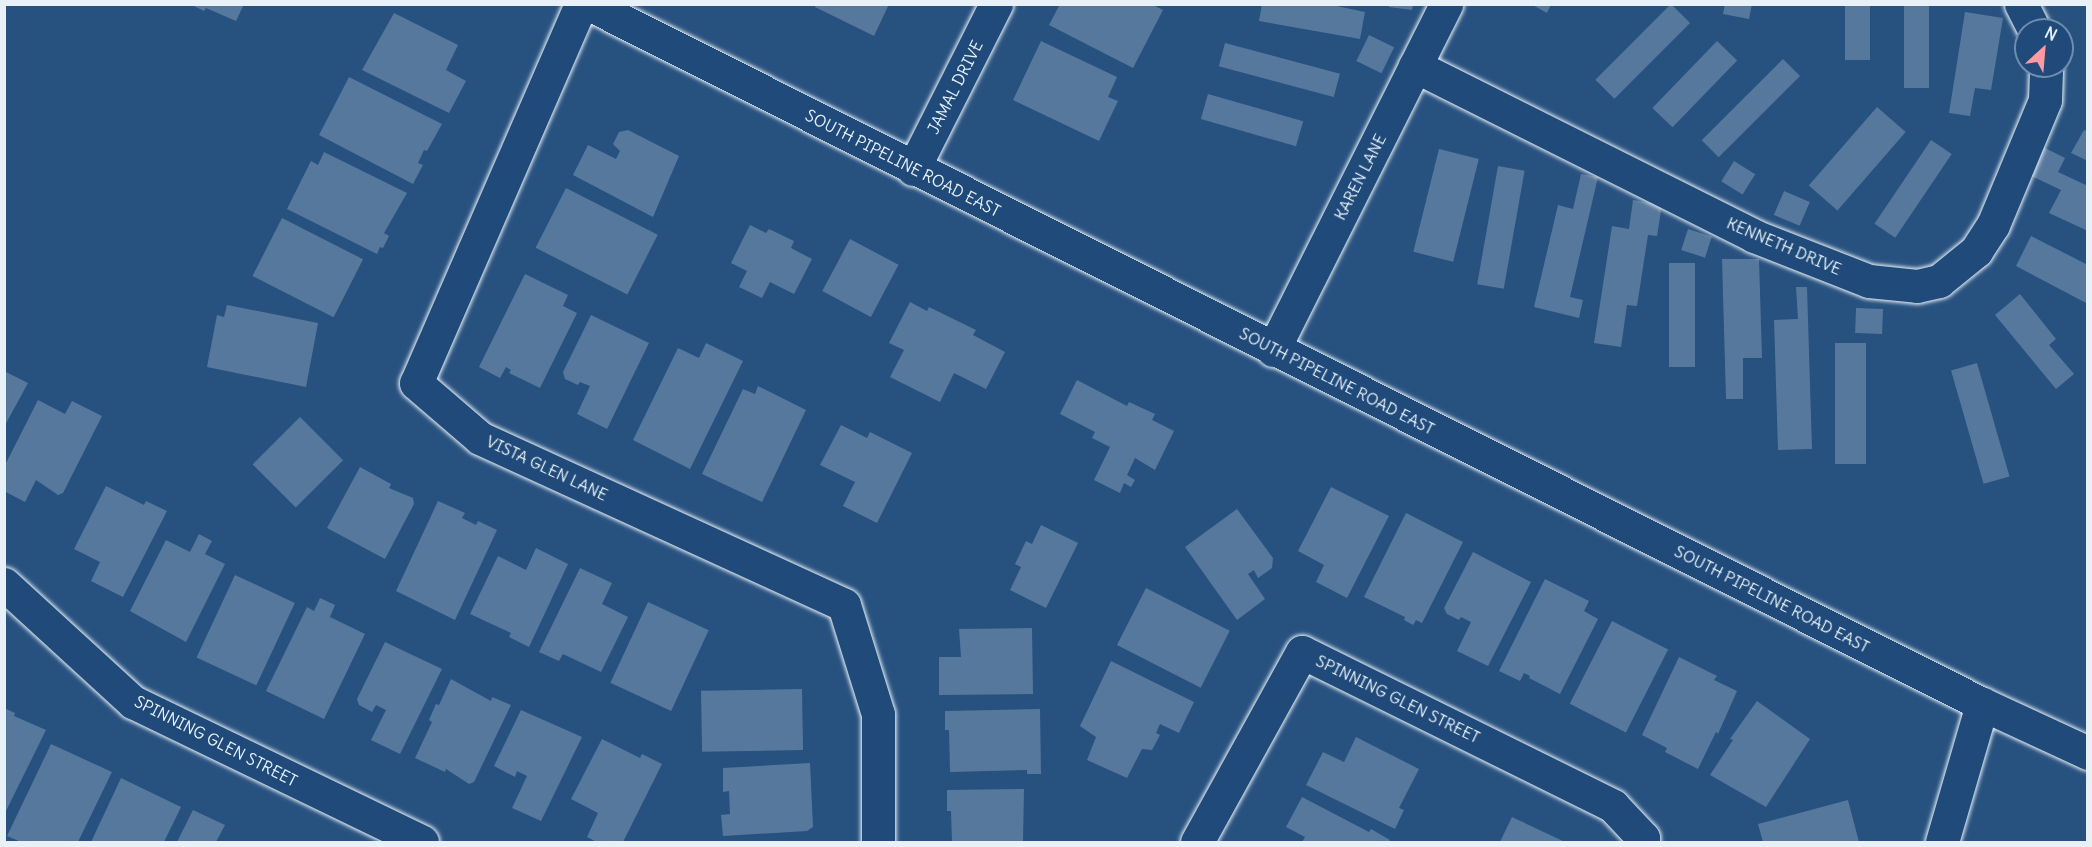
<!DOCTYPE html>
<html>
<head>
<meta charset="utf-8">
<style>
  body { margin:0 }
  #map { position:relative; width:2092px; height:847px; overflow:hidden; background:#27517f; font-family:Delius,sans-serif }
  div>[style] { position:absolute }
  .building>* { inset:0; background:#57789d; transform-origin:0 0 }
  .roads { filter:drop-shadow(0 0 2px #e8f1f8) drop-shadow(0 0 2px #e8f1f8) }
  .street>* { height:33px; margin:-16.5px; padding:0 16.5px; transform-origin:16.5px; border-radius:16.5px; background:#1f4a7a }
  .secondary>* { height:33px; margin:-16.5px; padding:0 16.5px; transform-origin:16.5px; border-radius:16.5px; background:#1f4a7a }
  span { translate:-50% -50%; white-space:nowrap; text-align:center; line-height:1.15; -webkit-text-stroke:6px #1f4a7a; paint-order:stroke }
  .street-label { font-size:16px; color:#e8f1f8 }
  .frame { position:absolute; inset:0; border:6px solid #e8f1f8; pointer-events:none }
  .north { position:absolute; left:2014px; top:18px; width:60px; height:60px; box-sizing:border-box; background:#1f4a7a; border:2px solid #6f8dac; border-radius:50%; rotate:26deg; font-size:16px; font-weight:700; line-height:24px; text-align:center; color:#e8f1f8 }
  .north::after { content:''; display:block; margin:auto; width:21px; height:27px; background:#ff9aa2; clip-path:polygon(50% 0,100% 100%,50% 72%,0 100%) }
</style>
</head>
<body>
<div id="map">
  <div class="building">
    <i style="clip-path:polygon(190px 4px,244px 4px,236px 21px,206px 8px,204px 11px)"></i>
    <i style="clip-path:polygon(816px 4px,889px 4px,874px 36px,815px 7px)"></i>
    <i style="clip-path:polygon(1060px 4px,1151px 4px,1163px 10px,1133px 68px,1049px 25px)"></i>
    <i style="clip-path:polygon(1262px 4px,1327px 4px,1365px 12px,1360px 39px,1259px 21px)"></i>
    <i style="clip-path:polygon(1389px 4px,1413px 4px,1412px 10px,1389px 7px)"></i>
    <i style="clip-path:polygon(1531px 4px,1551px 4px,1547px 13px)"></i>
    <i style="left:1671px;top:4px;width:27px;height:107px;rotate:45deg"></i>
    <i style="clip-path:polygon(1725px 4px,1752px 4px,1749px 19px,1723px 14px)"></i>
    <i style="left:1845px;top:4px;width:25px;height:56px"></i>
    <i style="left:1904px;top:4px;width:25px;height:84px"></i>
    <i style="clip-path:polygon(1965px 12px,2003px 18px,1991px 90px,1975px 88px,1970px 116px,1949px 113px)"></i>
    <i style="clip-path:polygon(394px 13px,458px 45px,446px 70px,466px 81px,449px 113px,362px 70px)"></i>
    <i style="left:1369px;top:35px;width:28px;height:29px;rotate:26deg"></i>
    <i style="clip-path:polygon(1041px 41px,1117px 77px,1108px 97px,1118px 101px,1099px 141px,1013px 100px)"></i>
    <i style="left:1717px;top:41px;width:28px;height:93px;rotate:44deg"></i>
    <i style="left:1225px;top:43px;width:119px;height:24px;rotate:15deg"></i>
    <i style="left:1783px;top:59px;width:24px;height:115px;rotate:45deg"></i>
    <i style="clip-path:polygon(349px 77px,442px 124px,427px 151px,424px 150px,418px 163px,423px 165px,413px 184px,319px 135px)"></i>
    <i style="left:1208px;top:94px;width:99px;height:26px;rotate:16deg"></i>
    <i style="left:1877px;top:107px;width:38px;height:104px;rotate:41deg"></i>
    <i style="clip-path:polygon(628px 130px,679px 156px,653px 217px,573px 175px,588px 145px,616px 159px,620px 151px,613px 144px,619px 132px)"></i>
    <i style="clip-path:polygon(2084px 130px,2088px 132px,2088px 161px,2071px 153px)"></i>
    <i style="left:1931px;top:140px;width:25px;height:101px;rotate:34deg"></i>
    <i style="clip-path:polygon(2039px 145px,2065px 158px,2058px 172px,2088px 186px,2088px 231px,2049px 213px,2061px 190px,2025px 173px)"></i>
    <i style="left:1439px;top:149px;width:41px;height:106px;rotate:14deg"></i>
    <i style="clip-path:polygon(324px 152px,407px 193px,384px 233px,389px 236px,383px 248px,380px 247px,377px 254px,287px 209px,311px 161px,318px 165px)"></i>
    <i style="left:1734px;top:161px;width:25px;height:24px;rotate:32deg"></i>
    <i style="left:1498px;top:166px;width:27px;height:120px;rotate:10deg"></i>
    <i style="clip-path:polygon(1581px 174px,1598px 177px,1570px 297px,1583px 300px,1579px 318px,1534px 307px,1558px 205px,1573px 209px)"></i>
    <i style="left:566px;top:188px;width:103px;height:67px;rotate:27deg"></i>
    <i style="left:1784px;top:191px;width:28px;height:26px;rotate:23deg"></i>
    <i style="clip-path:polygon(1633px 200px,1662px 205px,1657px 236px,1648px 235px,1637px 306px,1627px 305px,1621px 347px,1594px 343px,1612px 226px,1629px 229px)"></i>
    <i style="left:282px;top:218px;width:91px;height:65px;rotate:27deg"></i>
    <i style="clip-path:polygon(750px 225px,766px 233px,769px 229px,794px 241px,791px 248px,812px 259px,794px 294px,770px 282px,762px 298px,739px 287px,747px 271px,731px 263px)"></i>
    <i style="left:1688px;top:229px;width:25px;height:22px;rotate:18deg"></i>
    <i style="clip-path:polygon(2031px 236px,2088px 265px,2088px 304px,2016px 266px)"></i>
    <i style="left:850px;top:239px;width:55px;height:59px;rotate:28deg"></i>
    <i style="clip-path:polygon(1722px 259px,1759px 259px,1762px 358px,1743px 358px,1743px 399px,1726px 399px)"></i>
    <i style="left:1669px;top:263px;width:26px;height:104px"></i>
    <i style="clip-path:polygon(525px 274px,568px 295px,563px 306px,577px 313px,540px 388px,509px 373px,511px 370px,506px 367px,500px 378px,479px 367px)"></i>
    <i style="clip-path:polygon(1796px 287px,1807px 287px,1812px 449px,1778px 450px,1774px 320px,1798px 319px)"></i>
    <i style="clip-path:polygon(2020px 294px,2056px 339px,2049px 345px,2074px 374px,2056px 389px,1995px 315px)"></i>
    <i style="clip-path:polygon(910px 302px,927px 311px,929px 307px,976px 330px,973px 335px,1005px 352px,986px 389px,954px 373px,940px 402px,890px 377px,904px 350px,889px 343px)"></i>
    <i style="clip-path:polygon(227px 305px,318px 323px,306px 387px,207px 367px,217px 315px,224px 317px)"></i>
    <i style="left:1856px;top:308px;width:27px;height:25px;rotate:2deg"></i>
    <i style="clip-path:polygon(591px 315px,649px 343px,607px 429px,577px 414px,590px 386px,580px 382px,578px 385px,565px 379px,563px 372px)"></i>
    <i style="clip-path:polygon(706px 343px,743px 361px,690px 469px,633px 440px,678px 348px,699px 358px)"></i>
    <i style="left:1835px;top:343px;width:31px;height:121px"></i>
    <i style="left:1977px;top:363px;width:118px;height:27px;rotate:74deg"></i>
    <i style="clip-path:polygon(4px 371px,28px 383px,4px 427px)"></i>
    <i style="clip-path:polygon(1077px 380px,1127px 406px,1129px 402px,1155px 414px,1152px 420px,1174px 431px,1155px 470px,1135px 458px,1127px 475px,1135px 480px,1131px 487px,1124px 483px,1120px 493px,1094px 480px,1110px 447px,1092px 438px,1095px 432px,1060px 414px)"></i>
    <i style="clip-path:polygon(758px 386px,806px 410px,762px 502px,702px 474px,743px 389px,755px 394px)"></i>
    <i style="clip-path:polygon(38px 400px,65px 414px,72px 401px,102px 416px,63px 493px,58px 495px,36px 480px,25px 502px,4px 491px,4px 467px)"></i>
    <i style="left:300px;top:417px;width:61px;height:67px;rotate:45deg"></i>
    <i style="clip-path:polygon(841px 425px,867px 438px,870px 432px,912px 453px,877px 523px,843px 506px,855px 482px,820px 465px)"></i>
    <i style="clip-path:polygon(360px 467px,391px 484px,389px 488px,413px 498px,414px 504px,385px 559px,327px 528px)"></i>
    <i style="clip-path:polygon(106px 486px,144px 505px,146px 501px,167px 511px,123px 597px,91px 581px,100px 562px,74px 549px)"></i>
    <i style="clip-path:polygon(1331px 487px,1389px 516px,1347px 598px,1316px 582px,1324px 565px,1298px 551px)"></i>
    <i style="clip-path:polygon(438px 501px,465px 513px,462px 518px,476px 525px,478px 521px,497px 530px,455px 620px,396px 591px)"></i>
    <i style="clip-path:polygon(1237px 509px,1273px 558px,1272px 568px,1258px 578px,1254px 570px,1248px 574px,1265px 599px,1237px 620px,1185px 547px)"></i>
    <i style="clip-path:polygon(1406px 513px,1463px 542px,1422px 623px,1416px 620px,1413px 625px,1404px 620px,1405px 617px,1364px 597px)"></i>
    <i style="clip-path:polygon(1041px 525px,1078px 543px,1046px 608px,1010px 590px,1021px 567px,1015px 564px,1026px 541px,1032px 544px)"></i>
    <i style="clip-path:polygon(199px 534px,212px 541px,205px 554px,225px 564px,186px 642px,130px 611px,166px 540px,190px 552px)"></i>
    <i style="clip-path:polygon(536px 548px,568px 564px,529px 647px,509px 637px,511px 633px,470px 614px,498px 556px,526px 570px)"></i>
    <i style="clip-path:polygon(1473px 552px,1531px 582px,1488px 666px,1457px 651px,1471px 622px,1461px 617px,1459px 620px,1447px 614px,1444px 608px)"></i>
    <i style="clip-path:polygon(580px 568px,612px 583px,602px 604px,628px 617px,601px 672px,563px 654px,559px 661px,539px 652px)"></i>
    <i style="left:235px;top:575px;width:66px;height:91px;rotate:25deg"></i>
    <i style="clip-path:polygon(1545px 579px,1589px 601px,1584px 611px,1598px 619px,1560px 694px,1529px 678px,1530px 676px,1524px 673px,1520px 681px,1499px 671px)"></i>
    <i style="left:1146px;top:588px;width:94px;height:64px;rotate:27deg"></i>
    <i style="clip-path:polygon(320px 598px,335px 605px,330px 617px,365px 634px,324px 719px,266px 691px,307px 607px,314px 611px)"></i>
    <i style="left:648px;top:602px;width:67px;height:89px;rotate:25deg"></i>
    <i style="left:1612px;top:621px;width:63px;height:93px;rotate:27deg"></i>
    <i style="clip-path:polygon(1032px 628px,1033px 694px,939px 695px,939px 657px,961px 657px,959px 629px)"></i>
    <i style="clip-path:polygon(385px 642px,442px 669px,400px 754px,371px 740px,386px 710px,376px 705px,372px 712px,359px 705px,357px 699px)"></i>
    <i style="clip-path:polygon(1679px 657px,1717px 676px,1714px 680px,1737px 691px,1718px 734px,1716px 732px,1698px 769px,1665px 752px,1667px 748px,1642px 735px)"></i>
    <i style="clip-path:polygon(1111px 661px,1194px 702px,1179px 733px,1160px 724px,1156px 733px,1160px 735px,1152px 750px,1142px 749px,1127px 778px,1087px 760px,1096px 737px,1080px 726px)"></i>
    <i style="clip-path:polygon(451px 679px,491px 701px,492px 697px,511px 705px,474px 782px,469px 784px,446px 769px,445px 772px,415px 758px,432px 722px,429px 720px,436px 704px,439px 705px)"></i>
    <i style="left:802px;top:689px;width:61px;height:101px;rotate:89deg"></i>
    <i style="clip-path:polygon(1757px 701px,1810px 739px,1766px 807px,1710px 775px,1733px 740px,1730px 739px)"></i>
    <i style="clip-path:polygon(4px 708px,15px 713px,14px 716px,46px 730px,4px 815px)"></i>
    <i style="clip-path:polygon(1040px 709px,1041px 774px,1027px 774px,1027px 770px,950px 772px,949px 730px,945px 730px,945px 711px)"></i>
    <i style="clip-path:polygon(521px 710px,582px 737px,541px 821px,512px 808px,527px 776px,517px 771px,515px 777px,494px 766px)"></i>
    <i style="clip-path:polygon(1356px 737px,1419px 769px,1399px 808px,1404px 810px,1395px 829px,1306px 785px,1323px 752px,1344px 762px)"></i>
    <i style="clip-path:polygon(602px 739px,640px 758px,642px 754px,662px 764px,623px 842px,597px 842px,587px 837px,598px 813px,571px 799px)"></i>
    <i style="clip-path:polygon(51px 744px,112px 772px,78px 842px,21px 842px,7px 836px)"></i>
    <i style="clip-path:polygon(810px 763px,813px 827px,807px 831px,723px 836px,721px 815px,730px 814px,729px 791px,723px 792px,723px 768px)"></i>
    <i style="clip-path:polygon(121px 778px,181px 807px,164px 842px,91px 842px)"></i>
    <i style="clip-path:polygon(1024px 789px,1023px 842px,952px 842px,951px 811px,947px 811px,947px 790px)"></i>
    <i style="clip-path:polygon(1302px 797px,1369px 832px,1371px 829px,1390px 840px,1389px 842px,1302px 842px,1305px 837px,1286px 827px)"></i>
    <i style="clip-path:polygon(1848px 800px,1859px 842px,1763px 842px,1758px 824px)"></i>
    <i style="clip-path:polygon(193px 810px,225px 825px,216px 842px,177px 842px)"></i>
    <i style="clip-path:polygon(1512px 817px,1565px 842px,1500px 842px)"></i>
  </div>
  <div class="roads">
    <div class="street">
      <i style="left:581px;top:4px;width:413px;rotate:113.5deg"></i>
      <i style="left:416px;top:383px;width:84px;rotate:40.7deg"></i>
      <i style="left:480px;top:438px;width:400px;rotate:24.6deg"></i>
      <i style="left:844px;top:605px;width:114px;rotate:72.7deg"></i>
      <i style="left:878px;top:714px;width:128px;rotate:90deg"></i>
      <i style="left:2021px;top:4px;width:29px;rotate:63deg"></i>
      <i style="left:1415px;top:66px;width:379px;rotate:26.6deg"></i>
      <i style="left:1754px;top:236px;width:123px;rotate:21.4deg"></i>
      <i style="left:1869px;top:281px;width:48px;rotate:5.9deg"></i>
      <i style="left:1917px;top:286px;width:23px;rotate:-13deg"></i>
      <i style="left:1939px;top:281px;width:48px;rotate:-39deg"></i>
      <i style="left:1976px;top:251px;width:31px;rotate:-57deg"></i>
      <i style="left:1993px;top:225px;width:135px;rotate:-67.4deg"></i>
      <i style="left:2045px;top:100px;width:34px;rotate:-88deg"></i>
      <i style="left:913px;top:169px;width:185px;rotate:-63.3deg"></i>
      <i style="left:1273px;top:350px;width:387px;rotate:-63.4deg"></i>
      <i style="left:4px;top:584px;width:175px;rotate:42.5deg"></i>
      <i style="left:133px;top:702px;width:321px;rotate:25.8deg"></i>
      <i style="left:1197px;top:842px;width:217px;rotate:-61.1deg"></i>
      <i style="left:1302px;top:652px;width:347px;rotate:26.3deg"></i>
      <i style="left:1613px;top:806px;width:44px;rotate:46.8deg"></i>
      <i style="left:1643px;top:838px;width:4px;rotate:90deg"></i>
      <i style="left:1942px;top:842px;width:144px;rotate:-73.8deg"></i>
    </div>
    <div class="secondary">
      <i style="left:589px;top:4px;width:1559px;rotate:26.68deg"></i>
      <i style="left:1982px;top:704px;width:117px;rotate:24.8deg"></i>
    </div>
  </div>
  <div class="street-label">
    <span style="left:955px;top:87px;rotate:-63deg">JAMAL DRIVE</span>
    <span style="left:903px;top:163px;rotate:27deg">SOUTH PIPELINE ROAD EAST</span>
    <span style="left:1360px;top:177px;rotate:-63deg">KAREN LANE</span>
    <span style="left:1784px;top:246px;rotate:23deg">KENNETH DRIVE</span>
    <span style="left:1337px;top:381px;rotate:27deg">SOUTH PIPELINE ROAD EAST</span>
    <span style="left:547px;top:468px;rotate:25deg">VISTA GLEN LANE</span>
    <span style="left:1772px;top:599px;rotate:27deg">SOUTH PIPELINE ROAD EAST</span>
    <span style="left:1398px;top:699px;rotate:26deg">SPINNING GLEN STREET</span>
    <span style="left:216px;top:741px;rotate:27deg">SPINNING GLEN STREET</span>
  </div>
  <div class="frame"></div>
  <div class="north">N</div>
</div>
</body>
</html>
